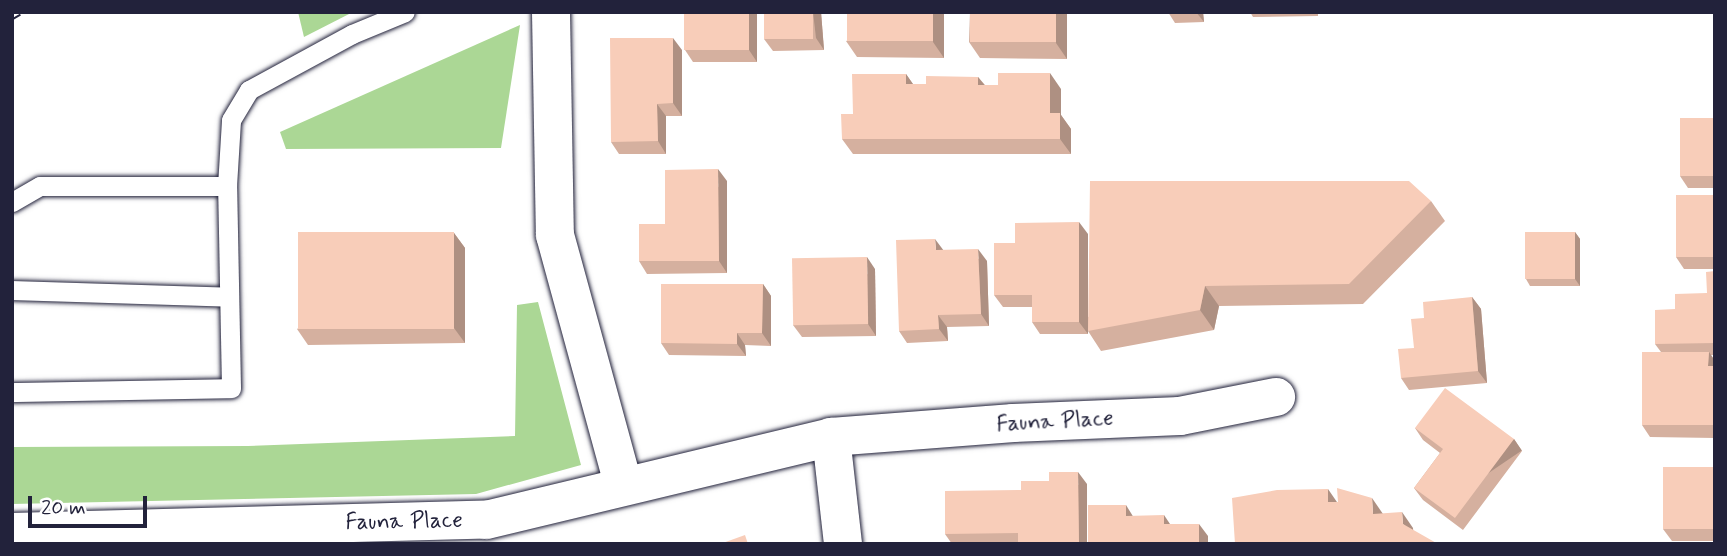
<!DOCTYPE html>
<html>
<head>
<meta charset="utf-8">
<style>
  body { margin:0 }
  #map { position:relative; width:1727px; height:556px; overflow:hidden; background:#fff; font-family:Mynerve,sans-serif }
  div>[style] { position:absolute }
  .green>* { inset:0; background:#abd795 }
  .roads { filter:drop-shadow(0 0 2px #22223b) drop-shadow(0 0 2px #22223b) }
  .lane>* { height:19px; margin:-9.5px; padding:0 9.5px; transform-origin:9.5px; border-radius:9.5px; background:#fff }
  .street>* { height:38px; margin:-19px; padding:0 19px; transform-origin:19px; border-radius:19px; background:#fff }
  .rail>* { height:8px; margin-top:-4px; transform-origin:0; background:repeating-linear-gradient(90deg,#fff 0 16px,#22223b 0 32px); box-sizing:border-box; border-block:2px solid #22223b }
  .wall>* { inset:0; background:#d5b09f }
  .shaded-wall>* { inset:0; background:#ae9082; transform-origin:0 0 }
  .building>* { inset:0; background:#f8cdb9; transform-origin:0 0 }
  span { translate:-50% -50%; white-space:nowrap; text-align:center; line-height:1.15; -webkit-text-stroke:5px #fff; paint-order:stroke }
  .street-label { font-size:23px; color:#22223b }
  .frame { position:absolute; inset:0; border:14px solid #22223b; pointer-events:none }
  .scale { position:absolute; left:28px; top:496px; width:119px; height:32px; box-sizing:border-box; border:4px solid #22223b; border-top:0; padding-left:9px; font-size:21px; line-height:24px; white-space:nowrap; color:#22223b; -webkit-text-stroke:5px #fff; paint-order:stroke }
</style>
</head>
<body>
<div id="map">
  <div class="green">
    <i style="clip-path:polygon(298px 12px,353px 12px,304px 37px)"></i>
    <i style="clip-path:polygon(520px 25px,501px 148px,286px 149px,280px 132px)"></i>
    <i style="clip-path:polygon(538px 302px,581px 465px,476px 494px,12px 504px,12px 447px,248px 446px,515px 436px,517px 305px)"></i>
  </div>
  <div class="roads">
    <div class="lane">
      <i style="left:12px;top:202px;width:32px;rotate:-30deg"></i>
      <i style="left:40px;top:186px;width:187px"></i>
      <i style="left:227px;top:186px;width:66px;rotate:-86.5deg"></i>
      <i style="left:231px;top:120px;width:35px;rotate:-59deg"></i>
      <i style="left:249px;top:90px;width:117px;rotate:-28.5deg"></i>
      <i style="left:352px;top:34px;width:57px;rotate:-22.5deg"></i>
      <i style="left:12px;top:290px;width:217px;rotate:1.8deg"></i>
      <i style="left:12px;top:392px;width:219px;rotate:-1deg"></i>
      <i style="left:231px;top:388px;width:202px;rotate:-91.1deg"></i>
    </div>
    <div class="street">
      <i style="left:551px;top:12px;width:223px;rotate:89deg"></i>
      <i style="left:555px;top:235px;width:258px;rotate:74.7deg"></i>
      <i style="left:831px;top:437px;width:108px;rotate:83.6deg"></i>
      <i style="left:12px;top:532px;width:474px;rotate:-1.5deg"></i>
      <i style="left:486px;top:520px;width:355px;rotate:-13.5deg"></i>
      <i style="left:831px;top:437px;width:183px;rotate:-4.4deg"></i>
      <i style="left:1013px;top:423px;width:167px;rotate:-2.4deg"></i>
      <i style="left:1180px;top:416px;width:98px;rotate:-11.2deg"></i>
    </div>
  </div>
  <div class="rail">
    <i style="left:12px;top:16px;width:8px;rotate:-30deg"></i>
  </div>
  <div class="wall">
    <i style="clip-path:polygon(684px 12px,757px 12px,757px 62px,693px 62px,685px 50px)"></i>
    <i style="clip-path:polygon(764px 12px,821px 12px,824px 50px,773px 51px,764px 39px)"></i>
    <i style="clip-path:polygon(970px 12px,1067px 12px,1067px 59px,980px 58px,969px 42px)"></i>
    <i style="clip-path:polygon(1168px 12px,1203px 12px,1204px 22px,1175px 23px)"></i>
    <i style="clip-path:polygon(1250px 12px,1318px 12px,1318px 16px,1253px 17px)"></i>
    <i style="clip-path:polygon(944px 14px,944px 58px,857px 57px,846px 41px)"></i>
    <i style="clip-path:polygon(682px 50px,682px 116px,666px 116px,666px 154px,619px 154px,611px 142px)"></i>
    <i style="clip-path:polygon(906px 74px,913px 84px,926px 84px,978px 77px,985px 85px,1061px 89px,1061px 115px,1071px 129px,1071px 154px,853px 154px,842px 139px,853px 114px)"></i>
    <i style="clip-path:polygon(1715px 118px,1715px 188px,1688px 188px,1680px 176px)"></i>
    <i style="clip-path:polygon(727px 181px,727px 273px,647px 274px,639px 261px,665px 224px)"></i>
    <i style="clip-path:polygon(1715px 195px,1715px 269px,1684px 269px,1676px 257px)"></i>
    <i style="clip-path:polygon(1431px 201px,1445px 221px,1363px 304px,1219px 306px,1214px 330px,1101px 351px,1088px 331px,1088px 334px,1040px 334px,1032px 322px,1032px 307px,1003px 307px,994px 295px,1015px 243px,1088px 234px,1088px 317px)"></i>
    <i style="clip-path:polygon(1575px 232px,1580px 239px,1580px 286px,1530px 286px,1526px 279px)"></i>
    <i style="clip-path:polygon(454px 233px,465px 248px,465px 343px,308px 345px,297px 329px)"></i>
    <i style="clip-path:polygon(943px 250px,987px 261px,989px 326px,947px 327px,948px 341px,907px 343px,899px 331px)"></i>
    <i style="clip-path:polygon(875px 269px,876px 336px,802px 337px,793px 325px)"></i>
    <i style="clip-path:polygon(1715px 271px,1715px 355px,1711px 355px,1715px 361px,1715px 438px,1650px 437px,1642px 425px,1661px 352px,1655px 344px,1675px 309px,1707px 293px)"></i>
    <i style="clip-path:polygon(763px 284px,771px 296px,771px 346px,745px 345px,746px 356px,669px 355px,661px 343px)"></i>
    <i style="clip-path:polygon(1472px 297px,1481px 309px,1487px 383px,1409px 390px,1401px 378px,1414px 348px,1424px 318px)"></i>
    <i style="clip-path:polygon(1415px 428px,1514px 439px,1522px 451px,1463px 530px,1423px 500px,1414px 488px,1440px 453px,1423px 440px)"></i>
    <i style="clip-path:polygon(1715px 467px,1715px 541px,1672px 541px,1663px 529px)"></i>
    <i style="clip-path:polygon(1087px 484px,1087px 544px,952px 544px,945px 534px,1021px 490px)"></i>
  </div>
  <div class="shaded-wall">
    <i style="clip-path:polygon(749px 12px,757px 12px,757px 62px,749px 50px)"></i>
    <i style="clip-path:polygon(813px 12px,821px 12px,824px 50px,816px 38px)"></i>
    <i style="clip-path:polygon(933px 12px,943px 12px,944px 14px,944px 58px,933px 42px)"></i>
    <i style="clip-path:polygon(1056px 12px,1067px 12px,1067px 59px,1056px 43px)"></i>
    <i style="clip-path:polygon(1196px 12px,1203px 12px,1204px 22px)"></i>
    <i style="clip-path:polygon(673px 38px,682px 50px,682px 116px,673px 103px)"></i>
    <i style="clip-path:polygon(1050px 73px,1061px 89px,1061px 115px,1071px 129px,1071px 154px,1060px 139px,1050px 113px)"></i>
    <i style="clip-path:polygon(906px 74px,917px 90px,906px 84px)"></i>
    <i style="clip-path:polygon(978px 77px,990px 92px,978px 85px)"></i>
    <i style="clip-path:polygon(657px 104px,666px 116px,666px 154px,658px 141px)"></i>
    <i style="clip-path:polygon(718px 169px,727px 181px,727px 273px,719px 261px)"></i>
    <i style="clip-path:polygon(1079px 222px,1088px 234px,1088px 334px,1079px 322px)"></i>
    <i style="clip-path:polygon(1575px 232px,1580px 239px,1580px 286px,1575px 279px)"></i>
    <i style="clip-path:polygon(454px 233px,465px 248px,465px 343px,454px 328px)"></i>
    <i style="clip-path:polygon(935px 239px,944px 251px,936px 250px)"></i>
    <i style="clip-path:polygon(978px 249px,987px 261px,989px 326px,981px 314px)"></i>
    <i style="clip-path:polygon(867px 257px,875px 269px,876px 336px,868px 324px)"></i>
    <i style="clip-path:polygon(763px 284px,771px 296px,771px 346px,762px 333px)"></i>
    <i style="clip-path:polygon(1205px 286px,1219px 306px,1214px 330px,1200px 310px)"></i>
    <i style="clip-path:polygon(1472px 297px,1481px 309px,1487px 383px,1478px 371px)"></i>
    <i style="clip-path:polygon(938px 315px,947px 327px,948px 341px,939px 329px)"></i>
    <i style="clip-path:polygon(737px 333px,745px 345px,746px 356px,737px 344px)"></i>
    <i style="clip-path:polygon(1709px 352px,1715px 361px,1715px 376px,1708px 366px)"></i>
    <i style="left:1514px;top:439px;width:14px;height:99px;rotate:56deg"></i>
    <i style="clip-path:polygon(1078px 472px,1087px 484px,1087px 544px,1079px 544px)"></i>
    <i style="clip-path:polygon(1328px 489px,1339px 505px,1328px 502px)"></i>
    <i style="clip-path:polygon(1372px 498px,1383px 514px,1373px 514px)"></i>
    <i style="clip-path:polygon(1126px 505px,1134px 518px,1126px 516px)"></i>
    <i style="clip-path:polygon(1402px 512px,1413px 528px,1414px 540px,1403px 524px)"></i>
    <i style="clip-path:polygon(1164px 515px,1172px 527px,1164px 524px)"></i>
    <i style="clip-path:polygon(1199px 524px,1208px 536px,1208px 544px,1199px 544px)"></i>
  </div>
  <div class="building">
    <i style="left:684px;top:12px;width:65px;height:38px"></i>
    <i style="left:764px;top:12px;width:49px;height:27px"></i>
    <i style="left:847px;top:12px;width:86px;height:29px"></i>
    <i style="left:970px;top:12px;width:86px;height:30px"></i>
    <i style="clip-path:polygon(610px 38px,673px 38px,673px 103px,657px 104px,658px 141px,611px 142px)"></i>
    <i style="clip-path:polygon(998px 73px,1050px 73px,1050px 113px,1060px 113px,1060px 139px,842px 139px,841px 114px,853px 114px,852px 74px,906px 74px,906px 84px,926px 84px,926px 76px,978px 77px,978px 85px,998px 85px)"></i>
    <i style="left:1680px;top:118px;width:35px;height:58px"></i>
    <i style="clip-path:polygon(718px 169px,719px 261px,639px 261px,639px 224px,665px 224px,665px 170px)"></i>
    <i style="clip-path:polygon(1090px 181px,1409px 181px,1431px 201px,1349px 284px,1205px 286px,1200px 310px,1088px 331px)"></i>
    <i style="left:1676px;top:195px;width:39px;height:62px"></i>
    <i style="clip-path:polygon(1079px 222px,1079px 322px,1032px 322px,1032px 295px,994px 295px,994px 243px,1015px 243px,1015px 223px)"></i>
    <i style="left:298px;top:232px;width:156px;height:97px"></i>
    <i style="left:1525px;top:232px;width:50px;height:47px"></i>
    <i style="clip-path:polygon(935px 239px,936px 250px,978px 249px,981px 314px,938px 315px,939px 329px,899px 331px,896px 240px)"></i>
    <i style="left:867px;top:257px;width:67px;height:75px;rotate:89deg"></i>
    <i style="clip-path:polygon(1715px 271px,1715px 343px,1655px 344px,1655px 310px,1675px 309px,1675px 294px,1707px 293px,1706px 272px)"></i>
    <i style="clip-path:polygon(661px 284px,763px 284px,762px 333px,737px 333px,737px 344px,661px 343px)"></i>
    <i style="clip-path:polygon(1472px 297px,1478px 371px,1401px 378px,1398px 349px,1414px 348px,1411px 319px,1424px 318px,1423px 302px)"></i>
    <i style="clip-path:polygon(1642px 352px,1709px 352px,1708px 366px,1715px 366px,1715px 425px,1642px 425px)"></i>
    <i style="clip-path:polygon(1445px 388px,1514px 439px,1455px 518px,1414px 488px,1443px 449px,1415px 428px)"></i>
    <i style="left:1663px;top:467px;width:52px;height:62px"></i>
    <i style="clip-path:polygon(1049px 472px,1078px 472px,1079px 544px,1018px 544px,1018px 533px,945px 534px,945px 491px,1021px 490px,1021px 481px,1049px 481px)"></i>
    <i style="clip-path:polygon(1337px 488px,1372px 498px,1373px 514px,1402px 512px,1403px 524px,1438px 544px,1235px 544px,1232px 498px,1277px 490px,1328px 489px,1328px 502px,1338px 502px)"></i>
    <i style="clip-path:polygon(1088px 505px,1126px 505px,1126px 516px,1164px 515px,1164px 524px,1199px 524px,1199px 544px,1088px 544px)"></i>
    <i style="clip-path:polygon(745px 535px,748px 544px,720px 544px)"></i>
  </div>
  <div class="street-label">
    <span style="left:1055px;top:422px;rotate:-3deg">Fauna Place</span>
    <span style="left:404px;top:522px;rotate:-1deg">Fauna Place</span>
  </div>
  <div class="frame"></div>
  <div class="scale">20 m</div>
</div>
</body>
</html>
